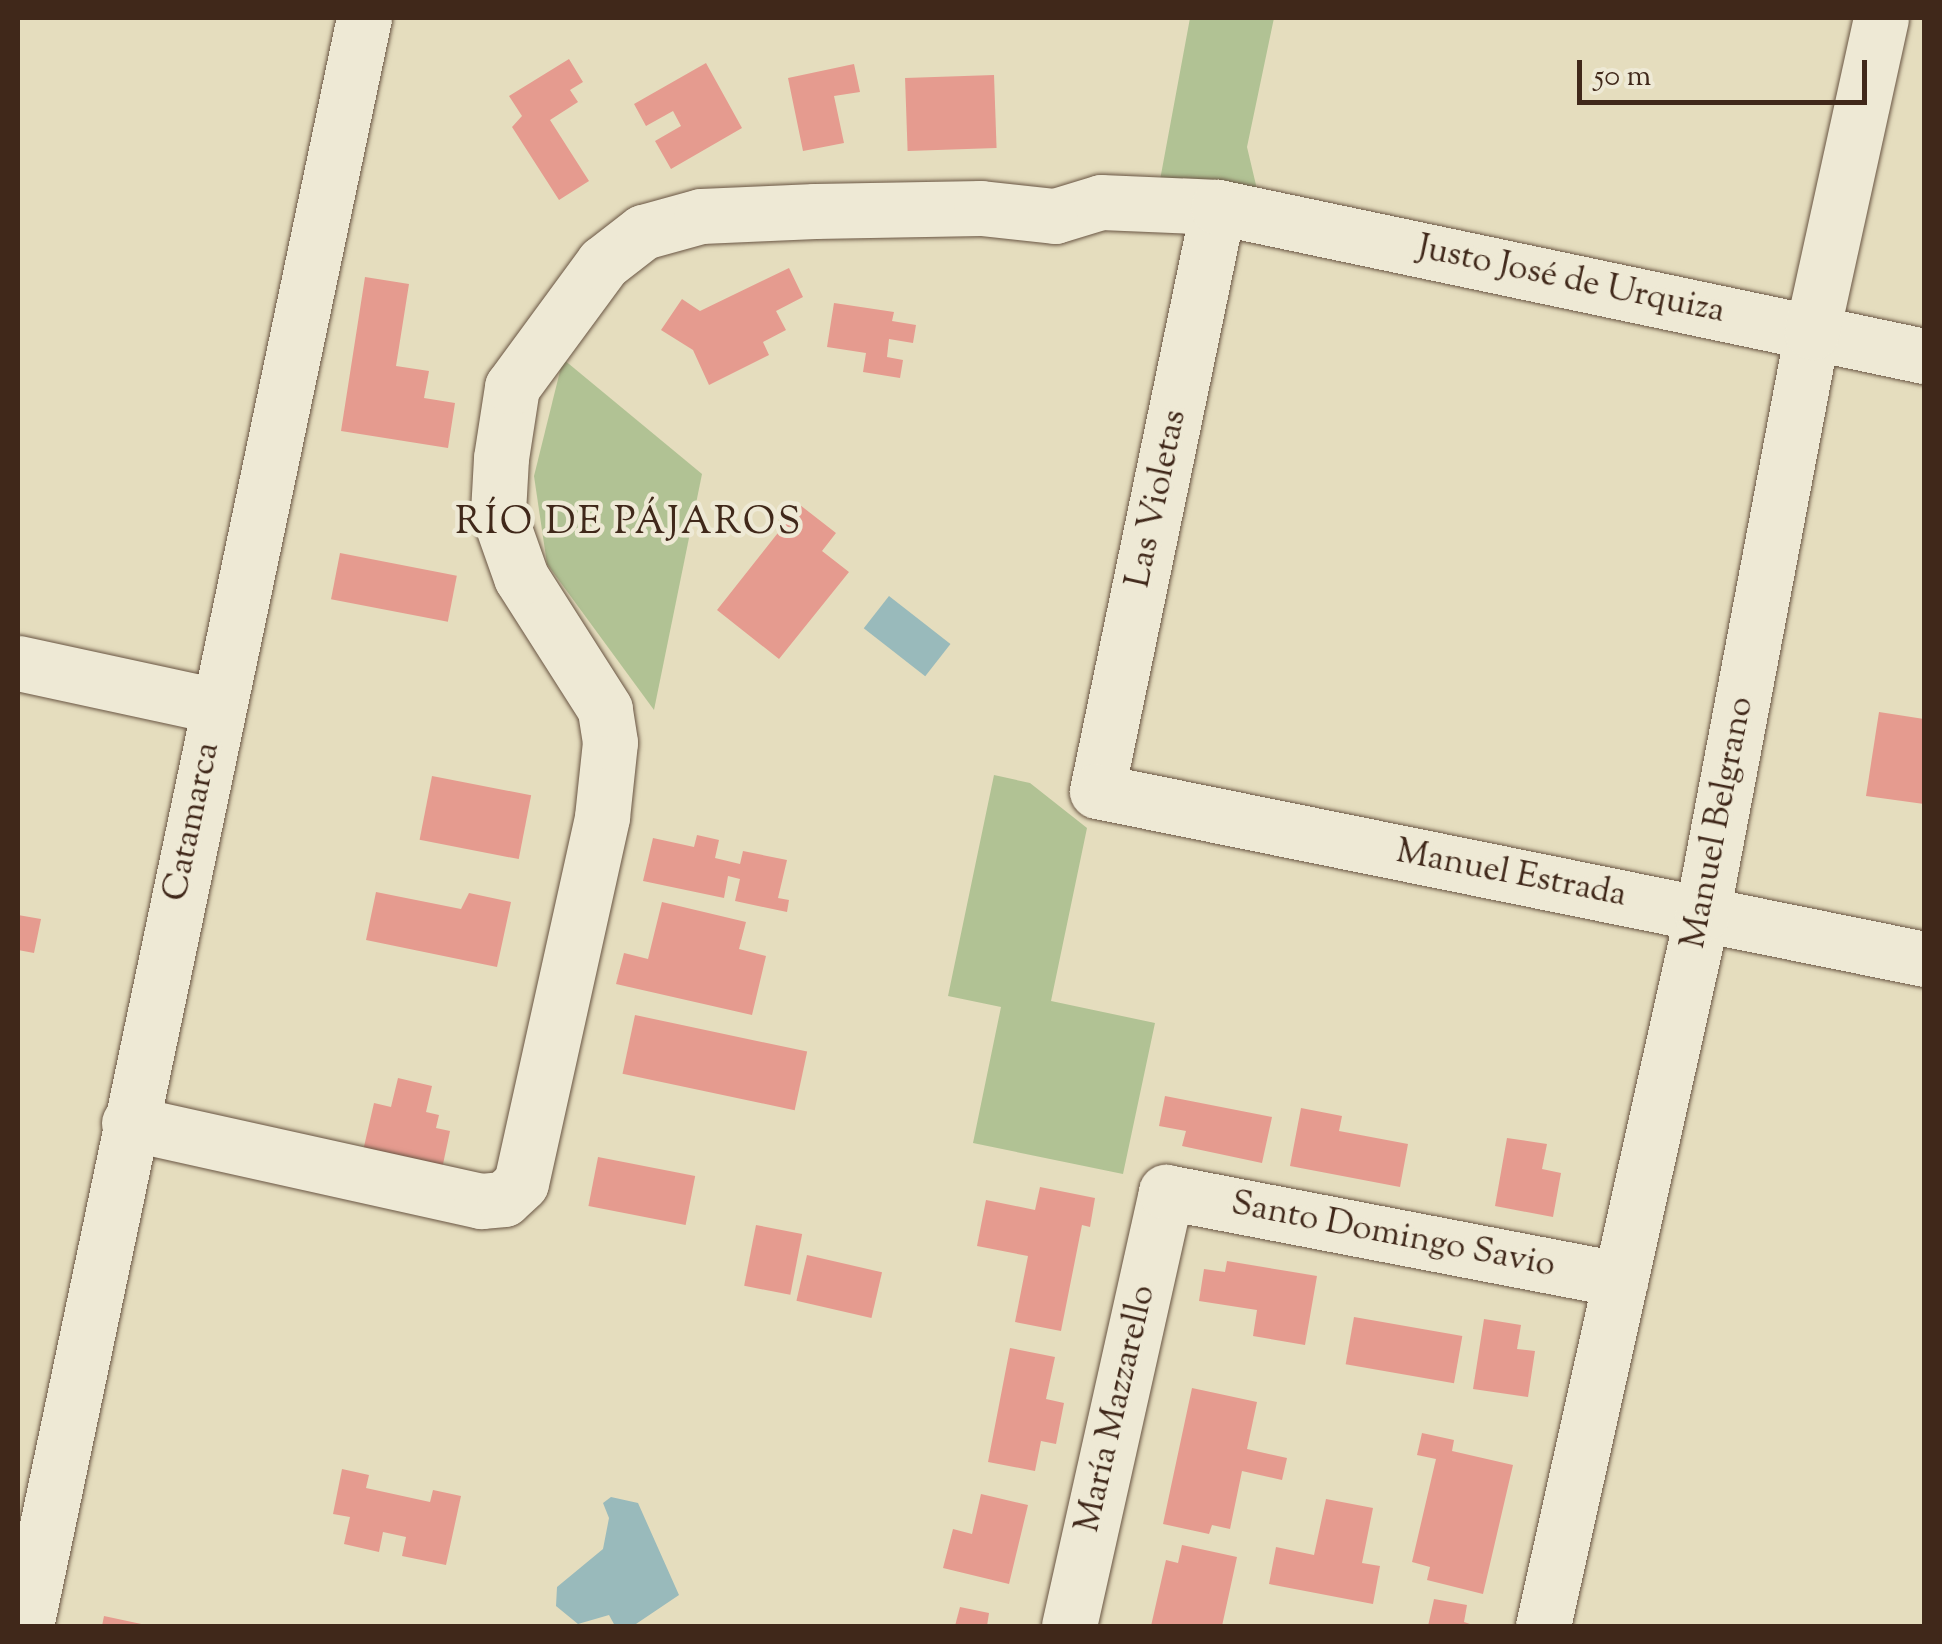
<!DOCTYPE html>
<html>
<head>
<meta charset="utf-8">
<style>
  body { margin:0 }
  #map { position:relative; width:1942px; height:1644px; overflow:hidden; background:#e5ddbe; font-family:"Sorts Mill Goudy",serif }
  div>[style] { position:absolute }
  .green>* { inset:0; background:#b1c294 }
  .water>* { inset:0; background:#99babb; transform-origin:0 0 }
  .building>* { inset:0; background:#e59b8f; transform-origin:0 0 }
  .roads { filter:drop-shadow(0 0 2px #695543) drop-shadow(0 0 2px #695543) }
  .minor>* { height:55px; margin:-27.5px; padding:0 27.5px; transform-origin:27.5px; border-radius:27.5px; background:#eee9d5 }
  span { translate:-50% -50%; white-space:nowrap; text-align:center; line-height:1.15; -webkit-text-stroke:9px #eee9d5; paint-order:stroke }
  .street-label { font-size:35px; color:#40281a }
  .neighbourhood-label { font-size:38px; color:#40281a; letter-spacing:2.5px }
  .frame { position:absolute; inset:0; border:20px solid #40281a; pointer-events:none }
  .scale { position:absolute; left:1577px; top:60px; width:290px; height:45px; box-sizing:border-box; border:5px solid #40281a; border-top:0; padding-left:12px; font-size:30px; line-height:35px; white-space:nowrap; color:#40281a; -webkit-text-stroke:8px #eee9d5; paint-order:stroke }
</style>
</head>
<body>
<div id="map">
  <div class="green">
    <i style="clip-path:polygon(1190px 18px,1274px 18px,1247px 147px,1260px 202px,1160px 180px)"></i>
    <i style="clip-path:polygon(563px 359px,702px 474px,654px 710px,547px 564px,534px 476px)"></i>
    <i style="clip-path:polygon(994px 775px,1030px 783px,1087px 828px,1051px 1001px,1155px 1023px,1123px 1174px,973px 1143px,1001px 1007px,948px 996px)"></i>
  </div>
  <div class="water">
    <i style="left:889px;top:596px;width:78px;height:41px;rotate:38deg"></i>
    <i style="clip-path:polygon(611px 1497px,638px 1503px,679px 1595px,633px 1626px,615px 1626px,609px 1615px,578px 1624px,556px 1606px,557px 1587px,603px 1549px,609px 1518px,603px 1503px)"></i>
  </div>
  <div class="building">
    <i style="clip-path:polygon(569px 59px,583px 82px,570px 90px,578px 102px,550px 120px,589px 181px,559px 200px,512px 127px,522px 116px,509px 96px)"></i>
    <i style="clip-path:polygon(706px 63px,742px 128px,671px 169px,655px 141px,681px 126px,673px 111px,646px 126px,634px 104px)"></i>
    <i style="clip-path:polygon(854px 64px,860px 92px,834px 96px,844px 143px,803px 151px,788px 78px)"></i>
    <i style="left:994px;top:75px;width:73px;height:89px;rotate:88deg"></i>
    <i style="clip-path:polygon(789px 268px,803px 297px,776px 311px,786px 330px,763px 342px,769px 355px,709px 385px,693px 350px,661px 330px,682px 299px,700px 311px)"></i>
    <i style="clip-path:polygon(365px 277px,409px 284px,396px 366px,429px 371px,424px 398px,455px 403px,448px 448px,341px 431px)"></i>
    <i style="clip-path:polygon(834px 303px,894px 312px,892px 321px,916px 325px,913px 343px,889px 339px,887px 357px,903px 360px,900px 378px,863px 372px,866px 353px,827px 347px)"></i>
    <i style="clip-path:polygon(800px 505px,836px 533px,822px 551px,849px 572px,779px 659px,717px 610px)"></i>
    <i style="left:340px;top:553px;width:119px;height:47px;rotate:11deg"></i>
    <i style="clip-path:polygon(1879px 712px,1924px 719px,1924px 804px,1866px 796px)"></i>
    <i style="left:432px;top:776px;width:101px;height:65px;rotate:11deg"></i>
    <i style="clip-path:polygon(697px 835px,719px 840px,715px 858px,740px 864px,743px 851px,787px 860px,778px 898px,789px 900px,787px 912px,735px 901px,740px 879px,728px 876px,724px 898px,643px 881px,653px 838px,694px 847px)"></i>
    <i style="clip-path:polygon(376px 892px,461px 909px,469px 893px,511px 902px,497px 967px,366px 940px)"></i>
    <i style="clip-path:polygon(662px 902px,746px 922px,739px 949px,766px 956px,752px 1015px,616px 984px,624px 953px,648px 959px)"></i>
    <i style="clip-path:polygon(18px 915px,41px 919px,34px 953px,18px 950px)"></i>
    <i style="left:635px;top:1015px;width:176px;height:60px;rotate:12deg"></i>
    <i style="clip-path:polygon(398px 1078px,432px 1086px,426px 1112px,439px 1115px,436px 1128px,450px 1131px,442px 1169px,363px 1151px,374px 1103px,391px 1107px)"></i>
    <i style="clip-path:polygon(1165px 1096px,1272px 1117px,1262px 1163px,1182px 1146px,1186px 1131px,1159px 1126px)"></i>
    <i style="clip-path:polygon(1301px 1108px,1342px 1116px,1339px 1131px,1408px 1144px,1400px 1187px,1290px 1166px)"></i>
    <i style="clip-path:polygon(1507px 1138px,1547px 1144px,1542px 1169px,1561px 1173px,1553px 1217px,1495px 1206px)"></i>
    <i style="left:598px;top:1157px;width:99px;height:50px;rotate:11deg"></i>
    <i style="clip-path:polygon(1040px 1187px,1095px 1198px,1090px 1227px,1082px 1225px,1061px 1331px,1015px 1322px,1028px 1256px,977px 1246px,986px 1200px,1035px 1210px)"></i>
    <i style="left:756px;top:1225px;width:47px;height:62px;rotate:11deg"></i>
    <i style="left:807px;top:1255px;width:77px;height:47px;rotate:13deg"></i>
    <i style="clip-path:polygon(1227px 1261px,1317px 1276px,1305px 1345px,1253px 1336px,1257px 1310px,1199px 1301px,1204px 1269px,1225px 1272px)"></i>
    <i style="left:1354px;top:1317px;width:110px;height:48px;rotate:10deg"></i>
    <i style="clip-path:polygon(1484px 1319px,1521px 1325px,1517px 1349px,1535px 1351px,1528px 1397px,1473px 1389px)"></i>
    <i style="clip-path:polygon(1010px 1348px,1055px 1357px,1046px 1399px,1064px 1403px,1056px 1444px,1041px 1441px,1035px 1471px,988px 1462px)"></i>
    <i style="clip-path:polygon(1192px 1388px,1257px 1402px,1247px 1449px,1287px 1458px,1282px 1480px,1242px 1471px,1230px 1529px,1212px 1525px,1209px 1534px,1163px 1524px)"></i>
    <i style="clip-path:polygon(1422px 1433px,1454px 1440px,1452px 1451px,1513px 1465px,1483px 1594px,1427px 1580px,1430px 1567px,1412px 1562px,1436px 1459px,1417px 1455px)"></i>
    <i style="clip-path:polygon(342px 1469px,369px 1475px,366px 1488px,430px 1502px,433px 1490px,461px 1496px,446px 1565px,402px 1556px,406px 1537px,383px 1532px,379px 1552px,344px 1544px,350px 1517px,333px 1514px)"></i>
    <i style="clip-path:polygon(981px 1494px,1028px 1505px,1009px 1584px,943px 1568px,953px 1529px,972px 1534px)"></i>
    <i style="clip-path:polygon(1326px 1499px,1373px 1508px,1362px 1563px,1380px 1566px,1373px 1604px,1269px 1584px,1276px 1547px,1314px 1555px)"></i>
    <i style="clip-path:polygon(1182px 1545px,1237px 1557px,1222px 1626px,1151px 1626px,1166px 1560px,1178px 1563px)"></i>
    <i style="clip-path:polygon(1434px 1599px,1467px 1605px,1464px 1622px,1476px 1626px,1428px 1626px)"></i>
    <i style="clip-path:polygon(960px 1607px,989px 1613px,987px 1626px,955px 1626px)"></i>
    <i style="clip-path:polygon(104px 1616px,146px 1625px,146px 1626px,102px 1626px)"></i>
  </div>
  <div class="roads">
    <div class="minor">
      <i style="left:1218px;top:207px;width:596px;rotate:101.71deg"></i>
      <i style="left:1097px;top:791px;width:844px;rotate:11.48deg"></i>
      <i style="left:18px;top:663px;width:204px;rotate:12.2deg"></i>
      <i style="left:129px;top:1123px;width:361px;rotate:12.5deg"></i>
      <i style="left:481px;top:1201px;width:23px;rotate:-5deg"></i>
      <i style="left:504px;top:1199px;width:23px;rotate:-43deg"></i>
      <i style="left:521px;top:1183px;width:375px;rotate:-77.5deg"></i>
      <i style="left:602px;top:817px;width:75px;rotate:-83.9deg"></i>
      <i style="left:610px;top:742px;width:33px;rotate:-99deg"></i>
      <i style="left:605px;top:709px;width:156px;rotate:-122.5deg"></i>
      <i style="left:521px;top:577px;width:69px;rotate:-109.5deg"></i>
      <i style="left:498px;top:512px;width:54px;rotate:-86.8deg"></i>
      <i style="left:501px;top:458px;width:72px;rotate:-81.2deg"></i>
      <i style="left:512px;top:387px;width:154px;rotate:-53.7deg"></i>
      <i style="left:603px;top:263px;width:51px;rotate:-37.8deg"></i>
      <i style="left:643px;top:232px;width:60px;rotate:-15.4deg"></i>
      <i style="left:701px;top:216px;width:114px;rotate:-2.5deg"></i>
      <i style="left:815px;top:211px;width:166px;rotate:-1deg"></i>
      <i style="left:981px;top:208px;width:74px;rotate:6.2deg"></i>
      <i style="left:1055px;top:216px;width:48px;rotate:-16.9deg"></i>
      <i style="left:1101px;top:202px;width:117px;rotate:2.4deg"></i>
      <i style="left:1218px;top:207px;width:722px;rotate:11.92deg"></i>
      <i style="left:26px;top:1626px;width:1643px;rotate:-78.13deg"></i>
      <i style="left:1069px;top:1626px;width:445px;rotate:-77.4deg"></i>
      <i style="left:1166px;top:1192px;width:463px;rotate:10.9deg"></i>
      <i style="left:1543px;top:1626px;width:730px;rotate:-77.41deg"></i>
      <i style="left:1702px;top:914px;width:592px;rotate:-79.3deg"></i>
      <i style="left:1812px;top:332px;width:321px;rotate:-77.6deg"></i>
    </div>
  </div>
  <div class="street-label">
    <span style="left:1571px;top:281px;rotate:12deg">Justo José de Urquiza</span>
    <span style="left:1158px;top:499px;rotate:-78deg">Las Violetas</span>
    <span style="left:193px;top:822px;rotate:-78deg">Catamarca</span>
    <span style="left:1719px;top:823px;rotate:-79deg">Manuel Belgrano</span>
    <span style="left:1511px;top:875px;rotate:11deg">Manuel Estrada</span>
    <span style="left:1393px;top:1236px;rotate:11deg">Santo Domingo Savio</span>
    <span style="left:1117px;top:1409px;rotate:-77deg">María Mazzarello</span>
  </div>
  <div class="neighbourhood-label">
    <span style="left:629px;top:525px">RÍO DE PÁJAROS</span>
  </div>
  <div class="frame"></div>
  <div class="scale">50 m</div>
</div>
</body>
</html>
